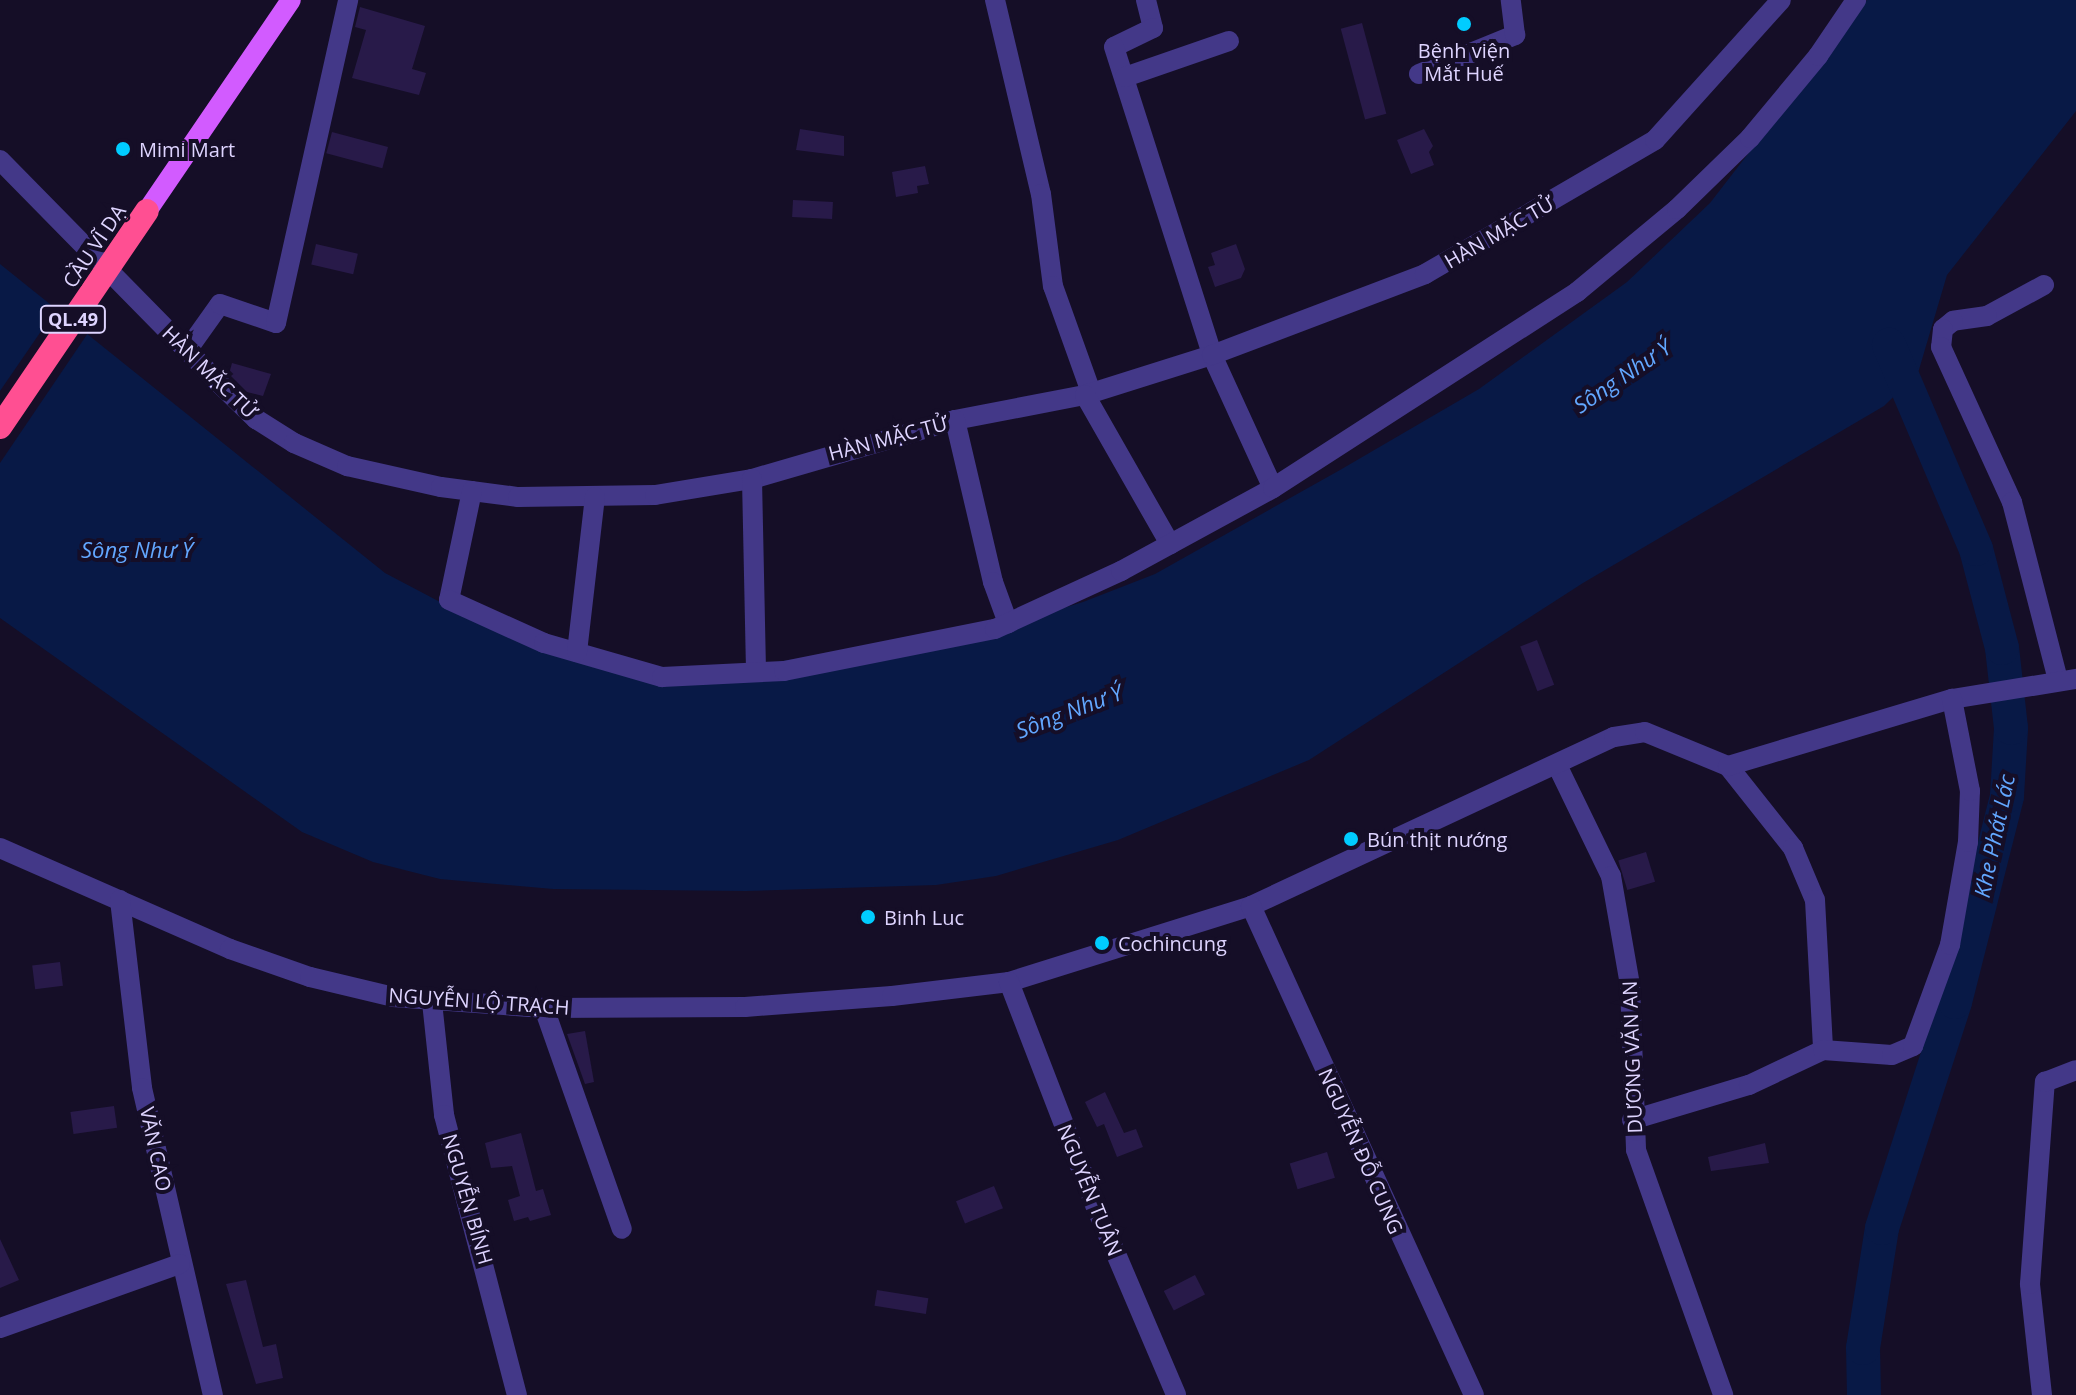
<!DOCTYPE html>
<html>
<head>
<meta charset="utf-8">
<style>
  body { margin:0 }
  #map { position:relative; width:2076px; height:1395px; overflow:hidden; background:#150e27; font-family:"Open Sans",sans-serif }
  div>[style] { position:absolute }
  .water>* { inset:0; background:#081946 }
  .pier>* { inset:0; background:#150e27 }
  .river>* { height:34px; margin:-17px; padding:0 17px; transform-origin:17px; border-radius:17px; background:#081946 }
  .building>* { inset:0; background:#281a49; transform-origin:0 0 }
  .minor>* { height:20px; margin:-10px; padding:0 10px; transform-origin:10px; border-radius:10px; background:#433888 }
  .major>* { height:20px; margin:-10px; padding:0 10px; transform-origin:10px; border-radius:10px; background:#d25bff }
  .highway-bridge>* { height:24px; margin:-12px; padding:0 12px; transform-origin:12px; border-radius:12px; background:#ff4f92 }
  .dots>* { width:22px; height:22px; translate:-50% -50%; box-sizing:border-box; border:4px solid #150e27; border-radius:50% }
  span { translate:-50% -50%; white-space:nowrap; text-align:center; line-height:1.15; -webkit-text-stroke:8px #150e27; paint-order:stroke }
  .shield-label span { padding:2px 6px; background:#150e27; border:2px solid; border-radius:6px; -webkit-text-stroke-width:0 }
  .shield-label { font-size:18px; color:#ded4ff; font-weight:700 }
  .poi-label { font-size:20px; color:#ded4ff }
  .left { translate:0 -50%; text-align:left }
  .street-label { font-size:20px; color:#ded4ff }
  .water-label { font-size:22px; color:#62a7ff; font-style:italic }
</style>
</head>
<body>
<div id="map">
  <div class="water">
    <i style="clip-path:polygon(1867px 0,2076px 0,2076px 111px,1947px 275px,1918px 373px,1884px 406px,1583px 583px,1309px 760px,1118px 840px,996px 876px,936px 885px,746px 891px,553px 889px,440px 879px,373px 862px,302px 832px,0 618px,0 264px,385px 573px,480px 623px,688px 676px,1004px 626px,1083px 602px,1155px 574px,1340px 470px,1479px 389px,1627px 282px,1710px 203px)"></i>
  </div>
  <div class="pier">
    <i style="clip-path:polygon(57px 308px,88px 333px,0 463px,0 391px)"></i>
  </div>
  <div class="river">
    <i style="left:1864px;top:1395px;width:47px;rotate:-91.2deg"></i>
    <i style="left:1863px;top:1348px;width:121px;rotate:-81deg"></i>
    <i style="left:1882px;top:1228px;width:237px;rotate:-72.1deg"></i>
    <i style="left:1955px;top:1002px;width:212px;rotate:-75.8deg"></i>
    <i style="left:2007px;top:796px;width:68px;rotate:-86.6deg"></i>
    <i style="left:2011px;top:728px;width:81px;rotate:-96.4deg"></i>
    <i style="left:2002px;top:648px;width:102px;rotate:-104.7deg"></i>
    <i style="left:1976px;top:549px;width:222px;rotate:-113.1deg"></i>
  </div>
  <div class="building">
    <i style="clip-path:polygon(360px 7px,425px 26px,412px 69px,426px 73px,419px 95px,352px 78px,366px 30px,355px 27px)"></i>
    <i style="left:1362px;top:23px;width:94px;height:22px;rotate:75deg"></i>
    <i style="clip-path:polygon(800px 129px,844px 136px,844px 156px,796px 150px)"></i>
    <i style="clip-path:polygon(1424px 129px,1433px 146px,1429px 152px,1434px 165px,1411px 174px,1397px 140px)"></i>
    <i style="left:332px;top:132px;width:58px;height:22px;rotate:15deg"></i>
    <i style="clip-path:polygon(925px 166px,929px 184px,917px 186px,918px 193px,896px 197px,892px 172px)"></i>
    <i style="left:793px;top:200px;width:40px;height:17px;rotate:3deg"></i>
    <i style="left:316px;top:244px;width:43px;height:21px;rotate:13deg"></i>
    <i style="clip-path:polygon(1236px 244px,1245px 269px,1241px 278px,1215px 287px,1208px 267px,1215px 265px,1211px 253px)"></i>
    <i style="clip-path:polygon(232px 363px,271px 374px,263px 396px,247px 392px,229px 374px)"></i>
    <i style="left:1537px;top:640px;width:48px;height:18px;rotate:69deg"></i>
    <i style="left:1646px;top:852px;width:31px;height:29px;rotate:73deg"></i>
    <i style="left:60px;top:962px;width:24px;height:28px;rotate:83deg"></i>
    <i style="clip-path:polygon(585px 1031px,594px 1082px,585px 1084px,567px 1034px)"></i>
    <i style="clip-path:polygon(1105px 1092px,1124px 1133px,1136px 1129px,1143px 1147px,1117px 1157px,1104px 1124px,1097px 1127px,1085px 1102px)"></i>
    <i style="left:114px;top:1106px;width:22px;height:44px;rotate:82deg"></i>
    <i style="clip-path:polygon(521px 1133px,536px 1191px,543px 1189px,551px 1215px,530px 1221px,528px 1217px,514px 1221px,508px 1200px,520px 1196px,512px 1166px,491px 1168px,485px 1143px)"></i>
    <i style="clip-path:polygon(1765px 1143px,1769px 1163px,1711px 1171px,1708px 1157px)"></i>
    <i style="left:1327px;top:1152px;width:27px;height:39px;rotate:73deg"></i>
    <i style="left:994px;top:1186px;width:24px;height:41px;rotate:68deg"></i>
    <i style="clip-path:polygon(0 1239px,19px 1280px,0 1288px)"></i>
    <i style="left:1195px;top:1275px;width:22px;height:35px;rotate:63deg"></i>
    <i style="clip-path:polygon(246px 1280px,263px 1347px,276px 1344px,283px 1378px,256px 1384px,226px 1284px)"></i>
    <i style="left:877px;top:1290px;width:52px;height:16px;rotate:9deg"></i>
  </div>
  <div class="minor">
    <i style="left:995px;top:0;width:199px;rotate:76.7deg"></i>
    <i style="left:1041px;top:194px;width:93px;rotate:82.6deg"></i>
    <i style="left:1053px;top:286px;width:113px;rotate:70.3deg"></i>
    <i style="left:1146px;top:0;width:29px;rotate:76deg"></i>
    <i style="left:1153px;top:28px;width:43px;rotate:154deg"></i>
    <i style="left:1114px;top:47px;width:323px;rotate:72.3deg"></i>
    <i style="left:1212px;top:355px;width:146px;rotate:65.4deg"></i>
    <i style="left:1419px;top:74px;width:104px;rotate:-22.1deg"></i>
    <i style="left:1515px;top:35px;width:35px;rotate:-97deg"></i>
    <i style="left:1125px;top:77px;width:110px;rotate:-19.1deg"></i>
    <i style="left:0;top:160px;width:313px;rotate:45.5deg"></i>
    <i style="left:219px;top:383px;width:52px;rotate:44.2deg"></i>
    <i style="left:256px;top:419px;width:45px;rotate:32.3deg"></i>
    <i style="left:294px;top:443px;width:58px;rotate:23.5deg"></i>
    <i style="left:347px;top:466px;width:96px;rotate:12.6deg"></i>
    <i style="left:441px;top:487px;width:78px;rotate:7.4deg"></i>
    <i style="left:518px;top:497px;width:137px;rotate:-0.8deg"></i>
    <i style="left:655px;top:495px;width:98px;rotate:-9.4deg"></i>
    <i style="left:752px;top:479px;width:211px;rotate:-16.2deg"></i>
    <i style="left:955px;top:420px;width:132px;rotate:-10.9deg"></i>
    <i style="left:1085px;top:395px;width:133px;rotate:-17.5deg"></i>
    <i style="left:1212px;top:355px;width:228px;rotate:-20.8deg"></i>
    <i style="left:1425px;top:274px;width:266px;rotate:-30.2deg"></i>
    <i style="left:1655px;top:140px;width:188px;rotate:-48deg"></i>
    <i style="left:2044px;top:285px;width:65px;rotate:151.5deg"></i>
    <i style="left:1987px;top:316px;width:34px;rotate:172deg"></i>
    <i style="left:1953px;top:321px;width:13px;rotate:141deg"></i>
    <i style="left:1943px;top:329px;width:18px;rotate:96deg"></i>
    <i style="left:1941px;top:347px;width:170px;rotate:65.4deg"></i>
    <i style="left:2012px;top:502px;width:184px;rotate:75.5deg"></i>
    <i style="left:188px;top:349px;width:55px;rotate:-54.6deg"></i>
    <i style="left:220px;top:304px;width:59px;rotate:18.7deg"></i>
    <i style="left:276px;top:323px;width:331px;rotate:-77.4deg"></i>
    <i style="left:1085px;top:395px;width:172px;rotate:60.3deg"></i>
    <i style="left:955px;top:420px;width:166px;rotate:76.8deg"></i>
    <i style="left:993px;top:582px;width:44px;rotate:69.9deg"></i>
    <i style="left:752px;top:479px;width:193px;rotate:88.8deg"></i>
    <i style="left:472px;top:491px;width:111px;rotate:101.9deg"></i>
    <i style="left:449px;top:600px;width:104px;rotate:24.4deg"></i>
    <i style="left:544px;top:643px;width:123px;rotate:16.1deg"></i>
    <i style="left:662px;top:677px;width:122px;rotate:-2.8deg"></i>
    <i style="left:784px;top:671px;width:215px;rotate:-11.3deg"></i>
    <i style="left:995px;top:629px;width:139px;rotate:-24.7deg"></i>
    <i style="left:1121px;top:571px;width:173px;rotate:-28.6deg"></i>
    <i style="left:1273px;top:488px;width:362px;rotate:-32.8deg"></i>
    <i style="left:1577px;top:292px;width:130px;rotate:-39.7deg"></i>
    <i style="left:1677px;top:209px;width:102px;rotate:-44.2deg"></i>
    <i style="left:1750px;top:138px;width:107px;rotate:-50.3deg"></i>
    <i style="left:1818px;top:56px;width:68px;rotate:-55.8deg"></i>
    <i style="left:577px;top:652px;width:156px;rotate:-83.4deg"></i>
    <i style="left:1728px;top:766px;width:105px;rotate:51.6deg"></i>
    <i style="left:1793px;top:848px;width:56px;rotate:67.1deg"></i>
    <i style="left:1815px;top:900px;width:150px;rotate:86.9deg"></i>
    <i style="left:1558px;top:767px;width:121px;rotate:64.1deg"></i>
    <i style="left:1611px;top:876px;width:111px;rotate:80.1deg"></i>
    <i style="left:1630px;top:985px;width:165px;rotate:87.9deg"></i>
    <i style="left:1636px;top:1150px;width:260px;rotate:70.4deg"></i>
    <i style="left:0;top:848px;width:251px;rotate:23.7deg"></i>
    <i style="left:230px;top:949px;width:85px;rotate:19.3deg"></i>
    <i style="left:310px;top:977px;width:85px;rotate:13.5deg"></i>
    <i style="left:393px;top:997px;width:151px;rotate:4.2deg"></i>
    <i style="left:544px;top:1008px;width:201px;rotate:-0.3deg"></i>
    <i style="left:745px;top:1007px;width:147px;rotate:-4.3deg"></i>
    <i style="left:892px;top:996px;width:118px;rotate:-6.8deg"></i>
    <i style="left:1009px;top:982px;width:254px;rotate:-17.4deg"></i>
    <i style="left:1251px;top:906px;width:400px;rotate:-25deg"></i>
    <i style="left:1614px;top:737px;width:31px;rotate:-9deg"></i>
    <i style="left:1645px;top:732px;width:90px;rotate:22.3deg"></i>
    <i style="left:1728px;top:766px;width:234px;rotate:-16.7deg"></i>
    <i style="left:1952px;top:699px;width:126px;rotate:-9.2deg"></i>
    <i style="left:120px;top:900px;width:189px;rotate:83.3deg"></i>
    <i style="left:142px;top:1088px;width:315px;rotate:77deg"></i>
    <i style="left:1251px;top:906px;width:537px;rotate:65.49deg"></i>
    <i style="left:1009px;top:982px;width:241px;rotate:68.9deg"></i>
    <i style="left:1096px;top:1207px;width:204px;rotate:66.9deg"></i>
    <i style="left:432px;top:1002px;width:114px;rotate:83.9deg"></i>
    <i style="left:444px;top:1115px;width:289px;rotate:75.4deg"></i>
    <i style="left:544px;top:1008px;width:234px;rotate:70.6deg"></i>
    <i style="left:1632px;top:1120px;width:122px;rotate:-16.7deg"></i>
    <i style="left:1749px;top:1085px;width:82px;rotate:-25.3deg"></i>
    <i style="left:1823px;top:1050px;width:69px;rotate:4.1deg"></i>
    <i style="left:1892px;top:1055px;width:23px;rotate:-23deg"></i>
    <i style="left:1913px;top:1046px;width:108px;rotate:-69.9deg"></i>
    <i style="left:1950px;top:945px;width:105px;rotate:-80.1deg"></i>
    <i style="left:1968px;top:842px;width:51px;rotate:-87.8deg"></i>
    <i style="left:1970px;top:791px;width:94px;rotate:-101.1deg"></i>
    <i style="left:0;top:1328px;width:191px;rotate:-19.6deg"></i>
    <i style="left:2042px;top:1395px;width:112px;rotate:-96.2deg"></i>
    <i style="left:2030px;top:1284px;width:203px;rotate:-85.8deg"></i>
    <i style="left:2045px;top:1082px;width:33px;rotate:-21deg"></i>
  </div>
  <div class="major">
    <i style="left:147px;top:211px;width:255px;rotate:-55.7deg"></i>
  </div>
  <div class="highway-bridge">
    <i style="left:0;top:427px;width:261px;rotate:-55.8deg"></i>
  </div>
  <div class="dots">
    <i style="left:1464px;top:24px;background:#0cf"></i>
    <i style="left:123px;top:149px;background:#0cf"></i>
    <i style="left:1351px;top:839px;background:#0cf"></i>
    <i style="left:868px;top:917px;background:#0cf"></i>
    <i style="left:1102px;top:943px;background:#0cf"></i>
  </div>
  <div class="shield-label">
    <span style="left:73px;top:319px">QL.49</span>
  </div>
  <div class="poi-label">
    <span style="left:1464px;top:62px">Bệnh viện<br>Mắt Huế</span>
    <span class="left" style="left:139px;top:149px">Mimi Mart</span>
    <span class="left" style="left:1367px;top:839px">Bún thịt nướng</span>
    <span class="left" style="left:884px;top:917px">Binh Luc</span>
    <span class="left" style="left:1118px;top:943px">Cochincung</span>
  </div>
  <div class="street-label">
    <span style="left:1499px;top:232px;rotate:-30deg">HÀN MẶC TỬ</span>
    <span style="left:94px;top:246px;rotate:-56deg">CẦU VĨ DẠ</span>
    <span style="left:210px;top:372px;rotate:44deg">HÀN MẶC TỬ</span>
    <span style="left:888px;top:438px;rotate:-15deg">HÀN MẶC TỬ</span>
    <span style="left:479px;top:1001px;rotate:4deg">NGUYỄN LỘ TRẠCH</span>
    <span style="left:1632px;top:1057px;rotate:-92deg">DƯƠNG VĂN AN</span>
    <span style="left:156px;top:1149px;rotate:78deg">VĂN CAO</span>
    <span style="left:1361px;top:1151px;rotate:66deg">NGUYỄN ĐỖ CUNG</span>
    <span style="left:1090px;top:1190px;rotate:68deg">NGUYỄN TUÂN</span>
    <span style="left:468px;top:1199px;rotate:74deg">NGUYỄN BÍNH</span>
  </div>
  <div class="water-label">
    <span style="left:1622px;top:376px;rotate:-34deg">Sông Như Ý</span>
    <span style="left:137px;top:550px">Sông Như Ý</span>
    <span style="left:1069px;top:711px;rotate:-21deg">Sông Như Ý</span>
    <span style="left:1994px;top:836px;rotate:-78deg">Khe Phát Lác</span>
  </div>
</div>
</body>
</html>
